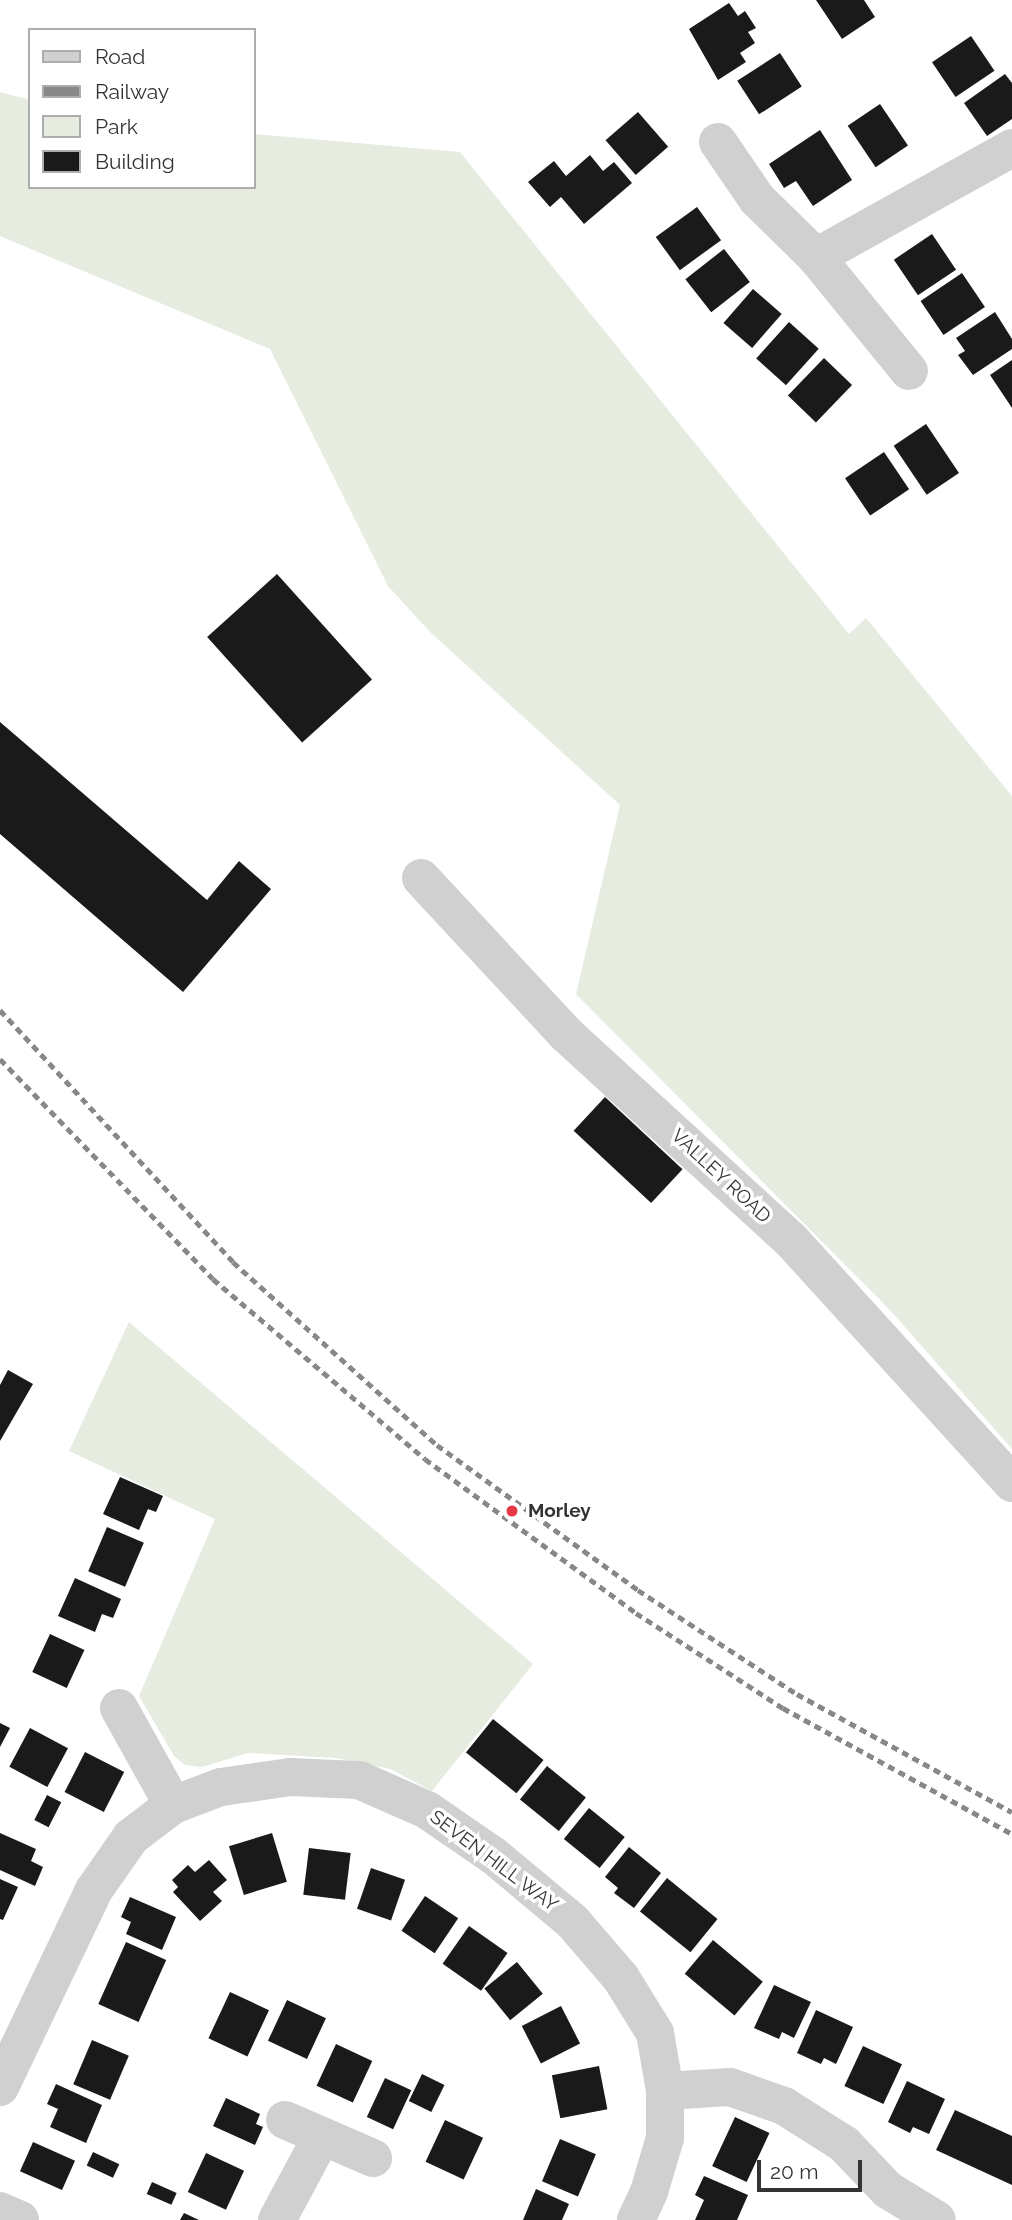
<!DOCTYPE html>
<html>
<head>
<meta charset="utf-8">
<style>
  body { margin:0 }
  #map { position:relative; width:1012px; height:2220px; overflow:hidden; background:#fff; font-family:Raleway,sans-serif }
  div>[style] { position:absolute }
  .green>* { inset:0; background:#e6ecdf }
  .building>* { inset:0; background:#1a1a1a; transform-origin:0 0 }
  .street>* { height:38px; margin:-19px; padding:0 19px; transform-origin:19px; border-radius:19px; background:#d0d0d0 }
  .rail>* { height:5px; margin-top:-2.5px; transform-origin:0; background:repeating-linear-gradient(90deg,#888 0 7px,transparent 0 12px) }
  .dots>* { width:19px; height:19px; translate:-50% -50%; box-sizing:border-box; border:4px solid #fff; border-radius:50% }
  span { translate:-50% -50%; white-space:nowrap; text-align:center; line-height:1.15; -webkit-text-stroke:7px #fff; paint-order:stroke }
  .street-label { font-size:19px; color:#333 }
  .poi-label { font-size:19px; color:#333; font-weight:700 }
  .left { translate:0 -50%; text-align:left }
  .legend { position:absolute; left:28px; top:28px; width:228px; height:161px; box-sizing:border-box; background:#fff; border:2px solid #adadad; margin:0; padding:9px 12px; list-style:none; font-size:21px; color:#333 }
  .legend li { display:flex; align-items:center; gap:14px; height:35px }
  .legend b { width:35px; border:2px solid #adadad }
  .scale { position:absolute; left:757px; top:2160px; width:105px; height:32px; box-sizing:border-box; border:4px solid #333; border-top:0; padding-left:9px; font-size:21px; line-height:24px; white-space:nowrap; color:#333; -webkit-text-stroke:5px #fff; paint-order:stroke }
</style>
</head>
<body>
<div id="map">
  <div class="green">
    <i style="clip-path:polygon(0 92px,30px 100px,30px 187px,254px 187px,254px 134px,460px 152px,849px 634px,866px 618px,1012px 796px,1012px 1449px,890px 1310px,576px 994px,620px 805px,430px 632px,388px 586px,270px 349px,0 236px)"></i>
    <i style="clip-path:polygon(129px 1322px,533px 1664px,432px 1791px,390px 1769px,336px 1758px,248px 1753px,202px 1767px,185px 1765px,174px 1756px,139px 1696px,215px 1519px,69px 1451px)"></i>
  </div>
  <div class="building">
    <i style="clip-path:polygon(816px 0,864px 0,875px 17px,842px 39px)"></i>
    <i style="clip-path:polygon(729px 3px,738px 16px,745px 11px,756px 28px,748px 32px,755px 43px,740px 53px,746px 62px,718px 80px,689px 29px)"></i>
    <i style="left:971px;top:36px;width:42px;height:47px;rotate:56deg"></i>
    <i style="left:780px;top:53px;width:40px;height:51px;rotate:57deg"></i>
    <i style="clip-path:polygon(1005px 74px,1012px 83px,1012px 119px,987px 136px,964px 103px)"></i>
    <i style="left:880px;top:104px;width:50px;height:39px;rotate:56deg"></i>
    <i style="left:638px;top:112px;width:46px;height:43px;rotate:49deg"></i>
    <i style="clip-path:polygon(820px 130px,852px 180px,813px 206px,796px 181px,784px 188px,769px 164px)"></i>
    <i style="clip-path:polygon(590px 155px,603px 171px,614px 162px,632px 183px,584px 224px,561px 197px,550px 207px,528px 182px,554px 161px,566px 176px)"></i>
    <i style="left:697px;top:207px;width:41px;height:51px;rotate:54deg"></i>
    <i style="left:932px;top:234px;width:43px;height:46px;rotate:56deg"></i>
    <i style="left:724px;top:249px;width:42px;height:49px;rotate:52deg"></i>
    <i style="left:962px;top:273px;width:41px;height:50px;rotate:56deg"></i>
    <i style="left:753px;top:289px;width:38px;height:45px;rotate:41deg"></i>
    <i style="clip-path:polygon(995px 312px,1012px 339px,1012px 349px,973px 375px,958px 355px,965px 351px,956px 338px)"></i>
    <i style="left:789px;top:322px;width:40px;height:49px;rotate:42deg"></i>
    <i style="left:824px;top:358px;width:39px;height:52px;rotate:44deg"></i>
    <i style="clip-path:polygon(1012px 360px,1012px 408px,990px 375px)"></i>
    <i style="left:926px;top:424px;width:59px;height:39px;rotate:56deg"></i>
    <i style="left:884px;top:452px;width:45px;height:47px;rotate:56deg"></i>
    <i style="left:277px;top:574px;width:142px;height:94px;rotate:48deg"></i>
    <i style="clip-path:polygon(0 722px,207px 900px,239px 861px,271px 889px,183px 992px,0 834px)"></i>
    <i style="left:605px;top:1097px;width:106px;height:46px;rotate:43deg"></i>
    <i style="clip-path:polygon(8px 1370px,33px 1384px,0 1441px,0 1385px)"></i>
    <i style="clip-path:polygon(120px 1477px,163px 1496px,156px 1512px,148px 1509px,139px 1530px,103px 1514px)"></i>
    <i style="left:107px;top:1527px;width:40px;height:48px;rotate:23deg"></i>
    <i style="clip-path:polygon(75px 1578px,121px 1599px,113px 1618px,102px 1614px,95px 1632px,58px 1616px)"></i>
    <i style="left:50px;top:1634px;width:38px;height:42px;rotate:25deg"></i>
    <i style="left:493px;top:1719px;width:65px;height:43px;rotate:39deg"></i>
    <i style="clip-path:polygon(0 1723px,10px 1728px,0 1747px)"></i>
    <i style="left:30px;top:1728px;width:43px;height:44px;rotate:28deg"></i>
    <i style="left:85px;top:1752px;width:44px;height:45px;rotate:27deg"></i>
    <i style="left:547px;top:1766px;width:50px;height:43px;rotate:39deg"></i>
    <i style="left:47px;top:1795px;width:16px;height:28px;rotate:27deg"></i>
    <i style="left:589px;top:1808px;width:46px;height:40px;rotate:39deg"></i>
    <i style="clip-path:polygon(0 1833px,36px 1849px,31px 1861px,43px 1867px,35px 1886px,0 1870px)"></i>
    <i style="left:272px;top:1833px;width:51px;height:45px;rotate:73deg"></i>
    <i style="clip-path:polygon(629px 1847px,661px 1873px,634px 1908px,614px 1893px,618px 1888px,605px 1877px)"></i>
    <i style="left:309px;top:1848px;width:42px;height:47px;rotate:7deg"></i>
    <i style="clip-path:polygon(209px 1860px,227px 1880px,213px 1892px,222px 1901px,200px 1921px,173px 1892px,178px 1887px,172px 1880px,188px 1865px,195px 1872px)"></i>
    <i style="left:371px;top:1868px;width:36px;height:43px;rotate:19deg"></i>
    <i style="left:667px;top:1878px;width:65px;height:43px;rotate:39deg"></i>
    <i style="clip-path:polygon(0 1879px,18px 1887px,3px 1920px,0 1919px)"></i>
    <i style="left:425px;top:1896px;width:40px;height:42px;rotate:34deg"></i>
    <i style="clip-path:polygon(130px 1897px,176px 1917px,162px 1950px,126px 1934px,131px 1922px,121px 1917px)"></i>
    <i style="left:469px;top:1926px;width:47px;height:46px;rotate:35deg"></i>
    <i style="left:713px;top:1940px;width:65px;height:44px;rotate:40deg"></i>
    <i style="left:126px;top:1942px;width:44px;height:68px;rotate:24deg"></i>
    <i style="left:517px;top:1962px;width:41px;height:42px;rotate:51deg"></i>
    <i style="clip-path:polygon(774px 1985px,811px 2002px,794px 2038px,782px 2032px,779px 2039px,754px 2028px)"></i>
    <i style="left:230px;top:1992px;width:43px;height:51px;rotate:25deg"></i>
    <i style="left:287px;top:2000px;width:43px;height:45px;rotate:25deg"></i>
    <i style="left:561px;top:2006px;width:42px;height:44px;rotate:63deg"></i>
    <i style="clip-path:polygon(816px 2010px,853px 2027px,836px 2064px,824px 2058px,821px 2064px,797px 2053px)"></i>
    <i style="left:92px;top:2040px;width:40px;height:48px;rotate:23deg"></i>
    <i style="left:336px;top:2044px;width:40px;height:46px;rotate:25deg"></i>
    <i style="left:863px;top:2046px;width:43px;height:44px;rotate:25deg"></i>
    <i style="left:599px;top:2066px;width:44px;height:48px;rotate:79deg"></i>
    <i style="left:422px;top:2074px;width:25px;height:30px;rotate:26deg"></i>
    <i style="left:385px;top:2078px;width:29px;height:43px;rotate:25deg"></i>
    <i style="clip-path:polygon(907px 2081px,945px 2099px,929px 2134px,913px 2127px,910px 2133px,888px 2122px)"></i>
    <i style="clip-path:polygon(56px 2084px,102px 2105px,86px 2143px,50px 2127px,58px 2109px,47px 2104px)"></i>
    <i style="clip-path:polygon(226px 2098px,260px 2114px,256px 2124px,263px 2127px,255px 2145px,213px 2126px)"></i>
    <i style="clip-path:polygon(955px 2110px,1012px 2136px,1012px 2185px,936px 2150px)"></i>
    <i style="left:735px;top:2117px;width:38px;height:54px;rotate:25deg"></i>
    <i style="left:445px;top:2120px;width:42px;height:46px;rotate:25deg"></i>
    <i style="left:560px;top:2139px;width:39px;height:46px;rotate:23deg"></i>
    <i style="left:33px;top:2142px;width:46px;height:32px;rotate:24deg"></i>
    <i style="left:93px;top:2152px;width:29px;height:15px;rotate:25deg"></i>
    <i style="left:206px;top:2153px;width:42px;height:43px;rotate:25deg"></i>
    <i style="clip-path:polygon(704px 2176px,748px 2195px,737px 2220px,695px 2220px,704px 2200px,695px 2195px)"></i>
    <i style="left:152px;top:2182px;width:27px;height:13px;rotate:24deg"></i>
    <i style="clip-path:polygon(536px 2189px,569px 2204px,562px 2220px,523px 2220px)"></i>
    <i style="clip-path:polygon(184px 2213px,199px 2220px,180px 2220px)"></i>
  </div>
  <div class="street">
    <i style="left:718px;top:142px;width:69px;rotate:55.6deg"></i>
    <i style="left:757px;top:199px;width:83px;rotate:44.5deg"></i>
    <i style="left:816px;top:257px;width:224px;rotate:-29.1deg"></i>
    <i style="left:816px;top:257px;width:147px;rotate:50.8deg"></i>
    <i style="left:421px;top:878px;width:214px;rotate:47.1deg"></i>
    <i style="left:567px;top:1035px;width:302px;rotate:42.5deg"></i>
    <i style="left:790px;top:1239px;width:330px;rotate:47.7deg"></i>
    <i style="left:119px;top:1708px;width:111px;rotate:60.9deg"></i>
    <i style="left:0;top:2087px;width:218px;rotate:-64.5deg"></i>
    <i style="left:94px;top:1890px;width:65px;rotate:-55.1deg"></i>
    <i style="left:131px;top:1837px;width:53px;rotate:-37.3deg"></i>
    <i style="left:173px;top:1805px;width:51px;rotate:-20.6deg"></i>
    <i style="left:221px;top:1787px;width:70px;rotate:-8.2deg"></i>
    <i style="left:290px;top:1777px;width:69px;rotate:2.5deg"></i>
    <i style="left:359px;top:1780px;width:74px;rotate:23.8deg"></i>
    <i style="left:427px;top:1810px;width:81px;rotate:34.5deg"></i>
    <i style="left:494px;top:1856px;width:102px;rotate:39.8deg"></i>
    <i style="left:572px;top:1921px;width:75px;rotate:49.3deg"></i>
    <i style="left:621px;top:1978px;width:65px;rotate:58.3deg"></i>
    <i style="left:655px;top:2033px;width:59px;rotate:80.2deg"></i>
    <i style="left:665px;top:2091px;width:47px;rotate:90deg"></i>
    <i style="left:665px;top:2138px;width:56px;rotate:106.5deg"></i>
    <i style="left:649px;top:2192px;width:31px;rotate:115deg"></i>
    <i style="left:665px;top:2091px;width:65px;rotate:-3.5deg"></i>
    <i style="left:730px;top:2087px;width:57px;rotate:19.4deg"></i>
    <i style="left:784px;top:2106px;width:71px;rotate:32.3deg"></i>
    <i style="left:844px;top:2144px;width:64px;rotate:46.3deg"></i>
    <i style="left:888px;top:2190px;width:57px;rotate:31.5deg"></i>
    <i style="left:285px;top:2120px;width:96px;rotate:23.4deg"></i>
    <i style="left:0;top:2211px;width:22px;rotate:24deg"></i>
    <i style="left:277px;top:2220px;width:95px;rotate:-61.8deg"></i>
  </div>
  <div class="rail">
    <i style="left:0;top:1010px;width:343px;rotate:47.2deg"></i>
    <i style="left:233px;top:1262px;width:274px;rotate:41.9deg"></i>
    <i style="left:437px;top:1445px;width:248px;rotate:35.8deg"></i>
    <i style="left:638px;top:1590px;width:190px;rotate:33.2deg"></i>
    <i style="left:797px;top:1694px;width:245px;rotate:28.8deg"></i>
    <i style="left:0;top:1059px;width:306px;rotate:45.9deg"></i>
    <i style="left:213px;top:1279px;width:278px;rotate:40.3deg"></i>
    <i style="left:425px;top:1459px;width:261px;rotate:36.1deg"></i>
    <i style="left:636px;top:1613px;width:175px;rotate:32.9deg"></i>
    <i style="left:783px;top:1708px;width:261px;rotate:28.8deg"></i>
  </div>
  <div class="dots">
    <i style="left:512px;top:1511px;background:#e63946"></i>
  </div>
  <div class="street-label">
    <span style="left:721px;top:1176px;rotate:43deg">VALLEY ROAD</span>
    <span style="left:494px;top:1861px;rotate:37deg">SEVEN HILL WAY</span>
  </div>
  <div class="poi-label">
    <span class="left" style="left:528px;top:1511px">Morley</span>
  </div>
  <ul class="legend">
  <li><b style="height:9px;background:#d0d0d0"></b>Road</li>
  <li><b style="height:9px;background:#888"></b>Railway</li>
  <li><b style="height:19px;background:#e6ecdf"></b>Park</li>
  <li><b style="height:19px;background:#1a1a1a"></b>Building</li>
  </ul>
  <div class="scale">20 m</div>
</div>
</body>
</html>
